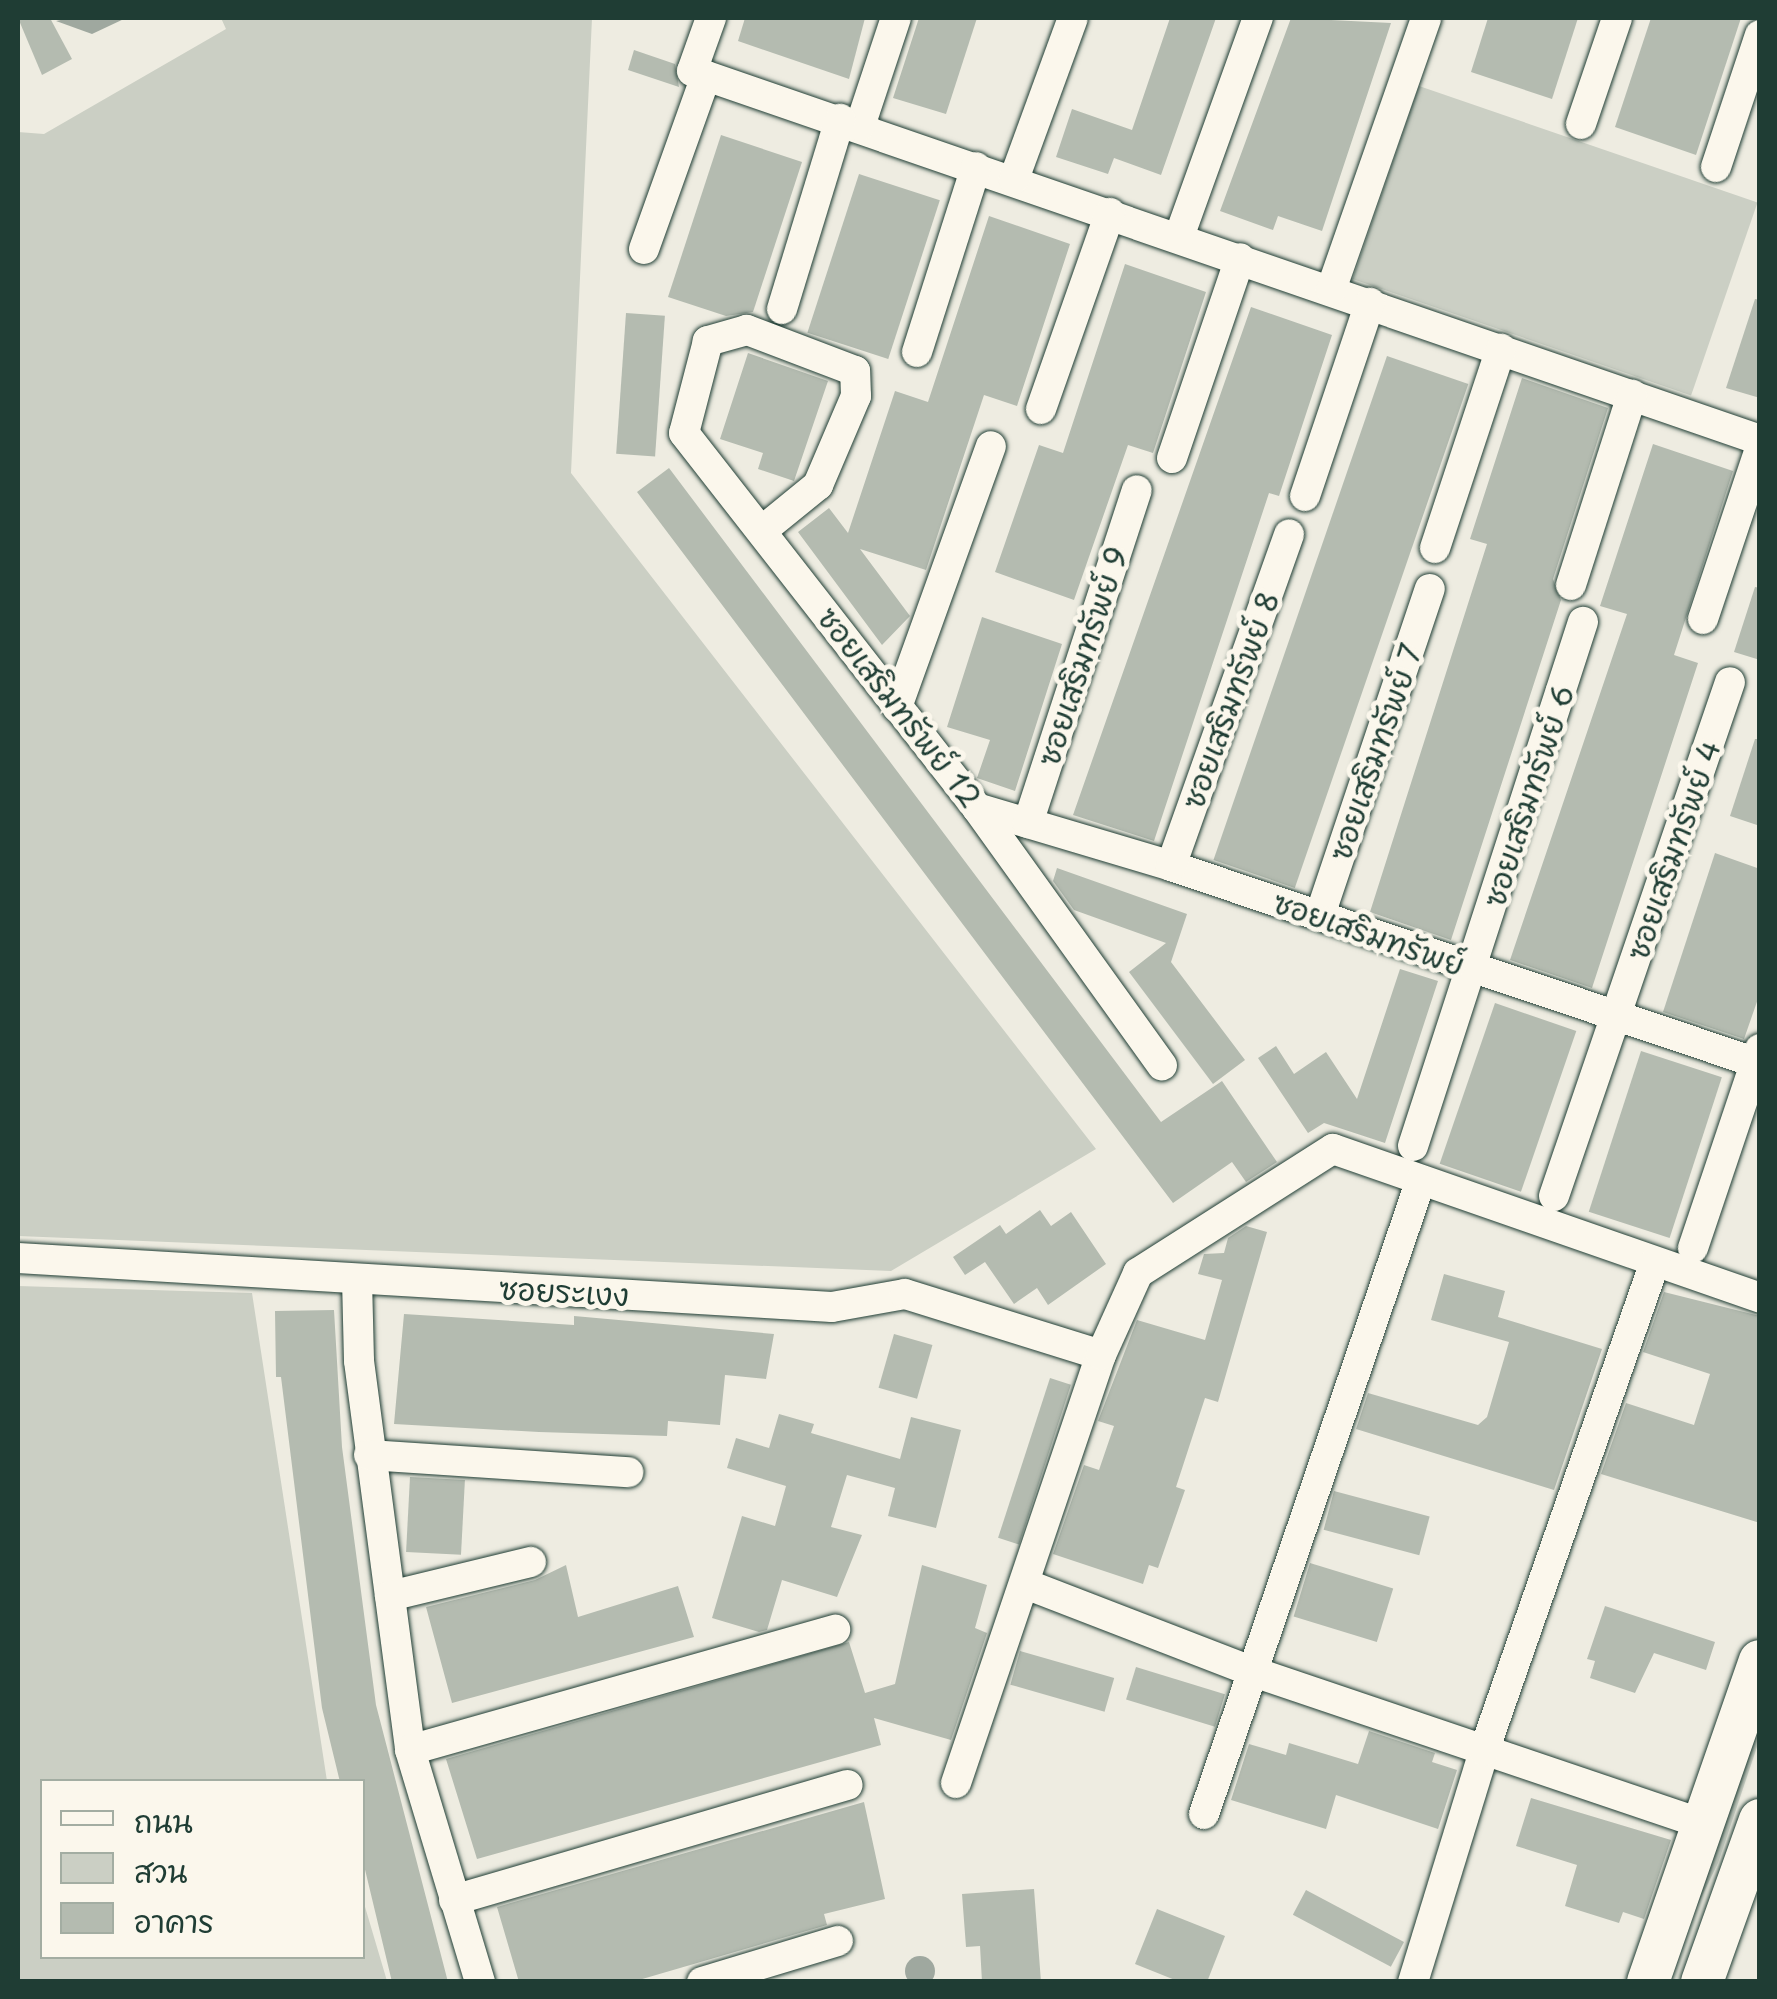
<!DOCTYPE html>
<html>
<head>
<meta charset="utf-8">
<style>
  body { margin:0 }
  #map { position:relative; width:1777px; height:1999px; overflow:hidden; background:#eeece1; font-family:"Playpen Sans","Playpen Sans Thai",sans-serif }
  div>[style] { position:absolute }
  .green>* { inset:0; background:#cbcfc4; transform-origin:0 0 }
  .water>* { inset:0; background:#9fa89f }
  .round { border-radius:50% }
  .building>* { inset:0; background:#b4bbb0; transform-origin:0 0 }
  .roads { filter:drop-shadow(0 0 2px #1f3d34) drop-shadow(0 0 2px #1f3d34) }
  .street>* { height:30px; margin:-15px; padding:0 15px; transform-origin:15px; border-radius:15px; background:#fbf7ec }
  .secondary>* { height:42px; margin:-21px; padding:0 21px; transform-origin:21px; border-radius:21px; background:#fbf7ec }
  span { translate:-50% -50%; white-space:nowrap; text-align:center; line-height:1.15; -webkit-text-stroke:10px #fbf7ec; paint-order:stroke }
  .street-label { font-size:30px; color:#1f3d34 }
  .frame { position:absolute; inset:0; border:20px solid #1f3d34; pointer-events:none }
  .legend { position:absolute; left:40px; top:1779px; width:325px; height:180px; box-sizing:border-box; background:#fbf7ec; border:2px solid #a3ada2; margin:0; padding:12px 18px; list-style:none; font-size:30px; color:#1f3d34 }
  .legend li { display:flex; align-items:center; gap:20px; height:50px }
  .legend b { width:50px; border:2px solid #a3ada2 }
</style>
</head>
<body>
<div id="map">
  <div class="green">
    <i style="clip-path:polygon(221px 18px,592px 18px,571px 473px,1096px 1149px,891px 1271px,18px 1236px,18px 132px,44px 134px,226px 29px)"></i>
    <i style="left:1419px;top:86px;width:358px;height:204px;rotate:19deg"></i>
    <i style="clip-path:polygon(18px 1286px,252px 1293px,327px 1781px,42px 1782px,42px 1956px,362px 1956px,363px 1900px,387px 1981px,18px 1981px)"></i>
    <i style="clip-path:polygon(1759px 1699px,1759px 1741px,1718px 1863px,1686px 1929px)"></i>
  </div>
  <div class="water">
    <i style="clip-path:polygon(70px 18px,126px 18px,92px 34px,56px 21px)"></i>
    <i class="round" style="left:905px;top:1956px;width:30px;height:30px"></i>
  </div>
  <div class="building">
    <i style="clip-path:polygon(18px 18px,50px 18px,72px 59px,42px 75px)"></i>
    <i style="clip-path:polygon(745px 18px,865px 18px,849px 79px,738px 41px)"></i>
    <i style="clip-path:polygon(919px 18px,977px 18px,946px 114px,893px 98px)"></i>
    <i style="clip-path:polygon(1170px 18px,1216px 18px,1161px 175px,1114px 158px,1108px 174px,1056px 157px,1072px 109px,1132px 130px)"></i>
    <i style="clip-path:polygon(1291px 18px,1391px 23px,1322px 231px,1278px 216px,1273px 230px,1220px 211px)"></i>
    <i style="clip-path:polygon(1488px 18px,1578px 18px,1552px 99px,1471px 72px)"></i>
    <i style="clip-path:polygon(1651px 18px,1741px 18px,1696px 155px,1615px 127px)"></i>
    <i style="clip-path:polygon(634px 50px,675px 64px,679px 87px,628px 70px)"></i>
    <i style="clip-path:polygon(721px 135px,802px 162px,753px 312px,726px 316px,668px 297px)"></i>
    <i style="left:859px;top:174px;width:85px;height:167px;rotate:18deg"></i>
    <i style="clip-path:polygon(989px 216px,1070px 244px,1017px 406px,984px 395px,926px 570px,860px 549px,910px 616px,882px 645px,798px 532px,829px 508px,848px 533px,895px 391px,928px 402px)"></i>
    <i style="clip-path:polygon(1125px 264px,1206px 292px,1153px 453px,1128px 445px,1074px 600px,995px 572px,1039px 445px,1063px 453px)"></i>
    <i style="clip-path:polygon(1755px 299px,1760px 300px,1760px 398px,1726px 388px)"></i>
    <i style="clip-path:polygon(1251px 307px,1332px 335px,1279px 496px,1269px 493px,1154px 841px,1073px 815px)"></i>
    <i style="left:626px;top:313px;width:39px;height:141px;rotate:4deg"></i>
    <i style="clip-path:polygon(748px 353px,828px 381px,794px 481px,758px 469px,763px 453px,720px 439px)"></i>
    <i style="left:1387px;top:356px;width:86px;height:533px;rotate:19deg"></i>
    <i style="clip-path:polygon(1522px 378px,1608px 408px,1553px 579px,1561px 600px,1451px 940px,1370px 912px,1487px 544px,1470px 539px)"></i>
    <i style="clip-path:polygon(1653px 444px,1733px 471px,1674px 655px,1698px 663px,1592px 988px,1510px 960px,1627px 614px,1600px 606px)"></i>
    <i style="clip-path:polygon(669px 468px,1161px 1122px,1222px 1081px,1277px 1162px,1246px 1182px,1232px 1162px,1173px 1203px,637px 492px)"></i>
    <i style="clip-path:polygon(1755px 587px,1760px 588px,1760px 660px,1734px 652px)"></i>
    <i style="clip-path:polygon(982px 617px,1062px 644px,1015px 791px,977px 778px,990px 740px,947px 727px)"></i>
    <i style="clip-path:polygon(1755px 739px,1760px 739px,1760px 826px,1730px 816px)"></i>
    <i style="clip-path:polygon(1715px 853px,1760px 869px,1760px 993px,1744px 1039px,1663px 1012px)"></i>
    <i style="clip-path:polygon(1057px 868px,1187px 914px,1171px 962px,1245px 1060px,1213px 1084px,1129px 972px,1166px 943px,1074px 910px,1053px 881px)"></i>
    <i style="clip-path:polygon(1400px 969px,1438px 981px,1385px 1143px,1324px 1123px,1308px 1133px,1258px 1058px,1276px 1046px,1294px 1074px,1326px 1052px,1357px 1099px)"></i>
    <i style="left:1495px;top:1003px;width:86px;height:170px;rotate:19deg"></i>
    <i style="left:1641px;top:1051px;width:85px;height:169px;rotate:18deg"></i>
    <i style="clip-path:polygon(1040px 1210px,1051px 1226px,1071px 1212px,1106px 1264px,1048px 1305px,1037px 1288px,1014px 1304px,985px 1262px,965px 1275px,953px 1257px,1000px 1225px,1006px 1234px)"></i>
    <i style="clip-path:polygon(1246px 1226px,1267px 1232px,1218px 1402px,1205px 1398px,1176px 1487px,1185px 1490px,1158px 1568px,1149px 1565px,1143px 1584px,1053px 1554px,1084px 1465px,1099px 1470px,1114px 1426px,1098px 1421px,1137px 1320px,1205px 1340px,1222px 1280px,1198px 1274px,1204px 1254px,1224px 1253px,1228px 1238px)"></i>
    <i style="clip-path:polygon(1444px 1274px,1505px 1291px,1498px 1317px,1602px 1349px,1554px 1490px,1356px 1429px,1368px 1393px,1478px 1425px,1487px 1417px,1509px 1342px,1431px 1320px)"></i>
    <i style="clip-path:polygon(1664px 1292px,1760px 1316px,1760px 1523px,1601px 1474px,1626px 1403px,1694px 1425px,1710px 1374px,1643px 1352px)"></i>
    <i style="clip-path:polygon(334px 1310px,342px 1447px,376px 1705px,448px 1982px,392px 1982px,362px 1857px,362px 1782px,340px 1782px,322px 1708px,281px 1377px,276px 1377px,275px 1311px)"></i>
    <i style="clip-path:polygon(404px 1314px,574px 1325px,574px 1316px,774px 1334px,766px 1379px,725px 1375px,720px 1425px,668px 1421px,667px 1436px,539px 1432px,394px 1424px)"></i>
    <i style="left:894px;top:1334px;width:40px;height:56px;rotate:16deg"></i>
    <i style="left:1050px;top:1378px;width:22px;height:168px;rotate:18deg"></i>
    <i style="clip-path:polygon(779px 1414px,814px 1424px,811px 1433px,900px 1459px,911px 1417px,961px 1430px,936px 1528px,888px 1516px,895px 1488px,847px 1475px,831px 1527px,862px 1535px,837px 1597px,782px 1580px,767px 1630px,759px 1632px,712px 1618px,742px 1516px,775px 1526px,786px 1486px,727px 1468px,736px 1438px,769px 1448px)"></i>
    <i style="left:410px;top:1477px;width:55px;height:75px;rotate:3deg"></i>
    <i style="left:1334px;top:1491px;width:99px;height:40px;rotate:15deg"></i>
    <i style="left:1310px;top:1563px;width:87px;height:56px;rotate:17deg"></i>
    <i style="clip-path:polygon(566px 1565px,578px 1617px,678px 1586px,694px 1637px,452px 1703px,426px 1607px,535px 1580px)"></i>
    <i style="clip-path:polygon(922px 1565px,987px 1585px,975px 1628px,987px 1633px,951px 1740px,874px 1718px,881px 1745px,477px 1859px,446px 1759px,849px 1642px,865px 1693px,895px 1684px)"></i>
    <i style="clip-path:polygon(1605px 1606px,1715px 1642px,1706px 1670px,1654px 1653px,1635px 1693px,1590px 1678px,1595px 1661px,1587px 1659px)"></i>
    <i style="left:1020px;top:1651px;width:98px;height:35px;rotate:16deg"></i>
    <i style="left:1136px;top:1667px;width:93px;height:34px;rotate:17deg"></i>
    <i style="clip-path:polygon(1369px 1731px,1435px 1753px,1432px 1762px,1457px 1770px,1438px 1829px,1336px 1795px,1326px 1829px,1231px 1800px,1249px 1744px,1286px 1755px,1289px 1743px,1358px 1764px)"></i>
    <i style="clip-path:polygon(1531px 1798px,1671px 1840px,1644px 1919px,1623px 1912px,1619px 1923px,1565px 1906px,1577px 1865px,1516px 1846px)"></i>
    <i style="clip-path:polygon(864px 1802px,885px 1899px,824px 1914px,827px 1925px,632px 1982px,519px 1982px,497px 1907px)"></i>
    <i style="clip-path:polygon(1034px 1889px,1041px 1982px,982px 1982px,980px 1946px,966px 1947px,962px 1894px)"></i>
    <i style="left:1306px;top:1890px;width:111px;height:28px;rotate:28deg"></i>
    <i style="clip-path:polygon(1157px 1909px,1225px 1936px,1207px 1982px,1180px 1982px,1135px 1964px)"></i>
  </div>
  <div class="roads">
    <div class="street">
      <i style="left:711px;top:18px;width:56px;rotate:109.7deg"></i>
      <i style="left:692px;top:71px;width:1130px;rotate:19.06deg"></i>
      <i style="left:1581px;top:124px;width:112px;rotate:-71.2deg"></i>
      <i style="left:860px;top:126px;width:114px;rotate:-71.6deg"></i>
      <i style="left:1716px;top:167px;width:139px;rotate:-71.6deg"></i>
      <i style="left:1014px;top:179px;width:171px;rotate:-69.9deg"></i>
      <i style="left:1179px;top:237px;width:233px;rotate:-70.2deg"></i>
      <i style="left:644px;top:249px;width:184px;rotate:-70.3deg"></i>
      <i style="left:1331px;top:290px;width:288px;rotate:-70.7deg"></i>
      <i style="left:782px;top:309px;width:199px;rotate:-73deg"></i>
      <i style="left:917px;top:352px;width:194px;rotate:-72.3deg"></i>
      <i style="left:1041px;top:409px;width:208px;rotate:-70.6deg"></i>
      <i style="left:1172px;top:458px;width:211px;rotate:-71.2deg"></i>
      <i style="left:1305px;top:496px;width:204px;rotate:-71.4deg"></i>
      <i style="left:764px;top:529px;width:70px;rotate:-39.2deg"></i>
      <i style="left:818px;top:485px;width:97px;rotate:-66.9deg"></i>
      <i style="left:856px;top:396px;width:25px;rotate:-92deg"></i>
      <i style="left:855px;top:371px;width:116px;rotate:-159.2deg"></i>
      <i style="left:747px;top:330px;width:41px;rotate:164.2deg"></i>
      <i style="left:708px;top:341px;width:95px;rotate:104.6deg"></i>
      <i style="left:684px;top:433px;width:476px;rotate:52deg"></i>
      <i style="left:977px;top:808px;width:317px;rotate:54.3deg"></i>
      <i style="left:1435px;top:548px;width:210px;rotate:-71.7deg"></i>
      <i style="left:1571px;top:585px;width:200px;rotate:-72.2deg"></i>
      <i style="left:1703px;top:619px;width:179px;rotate:-71.5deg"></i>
      <i style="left:897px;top:707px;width:277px;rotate:-70.2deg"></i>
      <i style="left:977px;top:808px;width:202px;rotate:16.6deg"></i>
      <i style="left:1171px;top:866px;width:621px;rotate:18.58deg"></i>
      <i style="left:1028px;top:823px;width:350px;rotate:-71.9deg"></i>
      <i style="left:1171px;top:866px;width:352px;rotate:-70.4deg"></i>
      <i style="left:1320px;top:915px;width:344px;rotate:-71.4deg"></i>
      <i style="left:1413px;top:1146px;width:551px;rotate:-72.03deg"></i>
      <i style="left:1554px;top:1196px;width:543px;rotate:-71.1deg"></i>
      <i style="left:1693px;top:1248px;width:210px;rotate:-71.4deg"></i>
      <i style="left:18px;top:1258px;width:815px;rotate:3.44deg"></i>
      <i style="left:832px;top:1307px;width:74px;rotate:-10.1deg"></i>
      <i style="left:905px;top:1294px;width:205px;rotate:17.3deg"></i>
      <i style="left:357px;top:1279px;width:82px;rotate:88.6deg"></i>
      <i style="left:359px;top:1361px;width:392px;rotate:82.5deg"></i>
      <i style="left:410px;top:1750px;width:242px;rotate:73.2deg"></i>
      <i style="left:369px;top:1455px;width:260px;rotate:3.8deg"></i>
      <i style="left:1028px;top:1585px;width:242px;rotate:21.1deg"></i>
      <i style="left:1254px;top:1672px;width:475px;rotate:18.7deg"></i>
      <i style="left:390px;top:1596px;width:145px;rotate:-13.6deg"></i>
      <i style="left:410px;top:1750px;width:442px;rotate:-15.8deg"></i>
      <i style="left:956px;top:1783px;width:452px;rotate:-71.3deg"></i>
      <i style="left:1101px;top:1355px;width:90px;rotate:-65.7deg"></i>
      <i style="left:1138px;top:1273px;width:231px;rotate:-32.5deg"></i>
      <i style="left:1333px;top:1149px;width:452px;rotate:19.2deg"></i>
      <i style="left:1204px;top:1814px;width:670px;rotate:-71.11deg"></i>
      <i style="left:454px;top:1900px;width:410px;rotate:-16.3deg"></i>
      <i style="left:702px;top:1982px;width:142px;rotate:-16.8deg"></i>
      <i style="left:1413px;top:1982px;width:242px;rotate:-72.9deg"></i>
      <i style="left:1484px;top:1751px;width:518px;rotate:-70.73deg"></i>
    </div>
    <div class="secondary">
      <i style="left:1648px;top:1982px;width:340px;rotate:-70.8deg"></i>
      <i style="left:1702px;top:1982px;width:172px;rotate:-70.3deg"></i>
    </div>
  </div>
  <div class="street-label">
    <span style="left:1082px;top:656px;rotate:-72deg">ซอยเสริมทรัพย์ 9</span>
    <span style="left:1230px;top:700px;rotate:-70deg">ซอยเสริมทรัพย์ 8</span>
    <span style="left:900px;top:707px;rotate:52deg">ซอยเสริมทรัพย์ 12</span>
    <span style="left:1375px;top:752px;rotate:-71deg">ซอยเสริมทรัพย์ 7</span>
    <span style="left:1528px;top:796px;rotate:-72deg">ซอยเสริมทรัพย์ 6</span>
    <span style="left:1673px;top:850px;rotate:-71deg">ซอยเสริมทรัพย์ 4</span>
    <span style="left:1369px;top:933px;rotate:19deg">ซอยเสริมทรัพย์</span>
    <span style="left:564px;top:1291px;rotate:3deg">ซอยระเงง</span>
  </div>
  <div class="frame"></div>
  <ul class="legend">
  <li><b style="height:12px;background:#fbf7ec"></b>ถนน</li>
  <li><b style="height:28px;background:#cbcfc4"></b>สวน</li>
  <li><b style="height:28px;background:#b4bbb0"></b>อาคาร</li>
  </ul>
</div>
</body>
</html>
